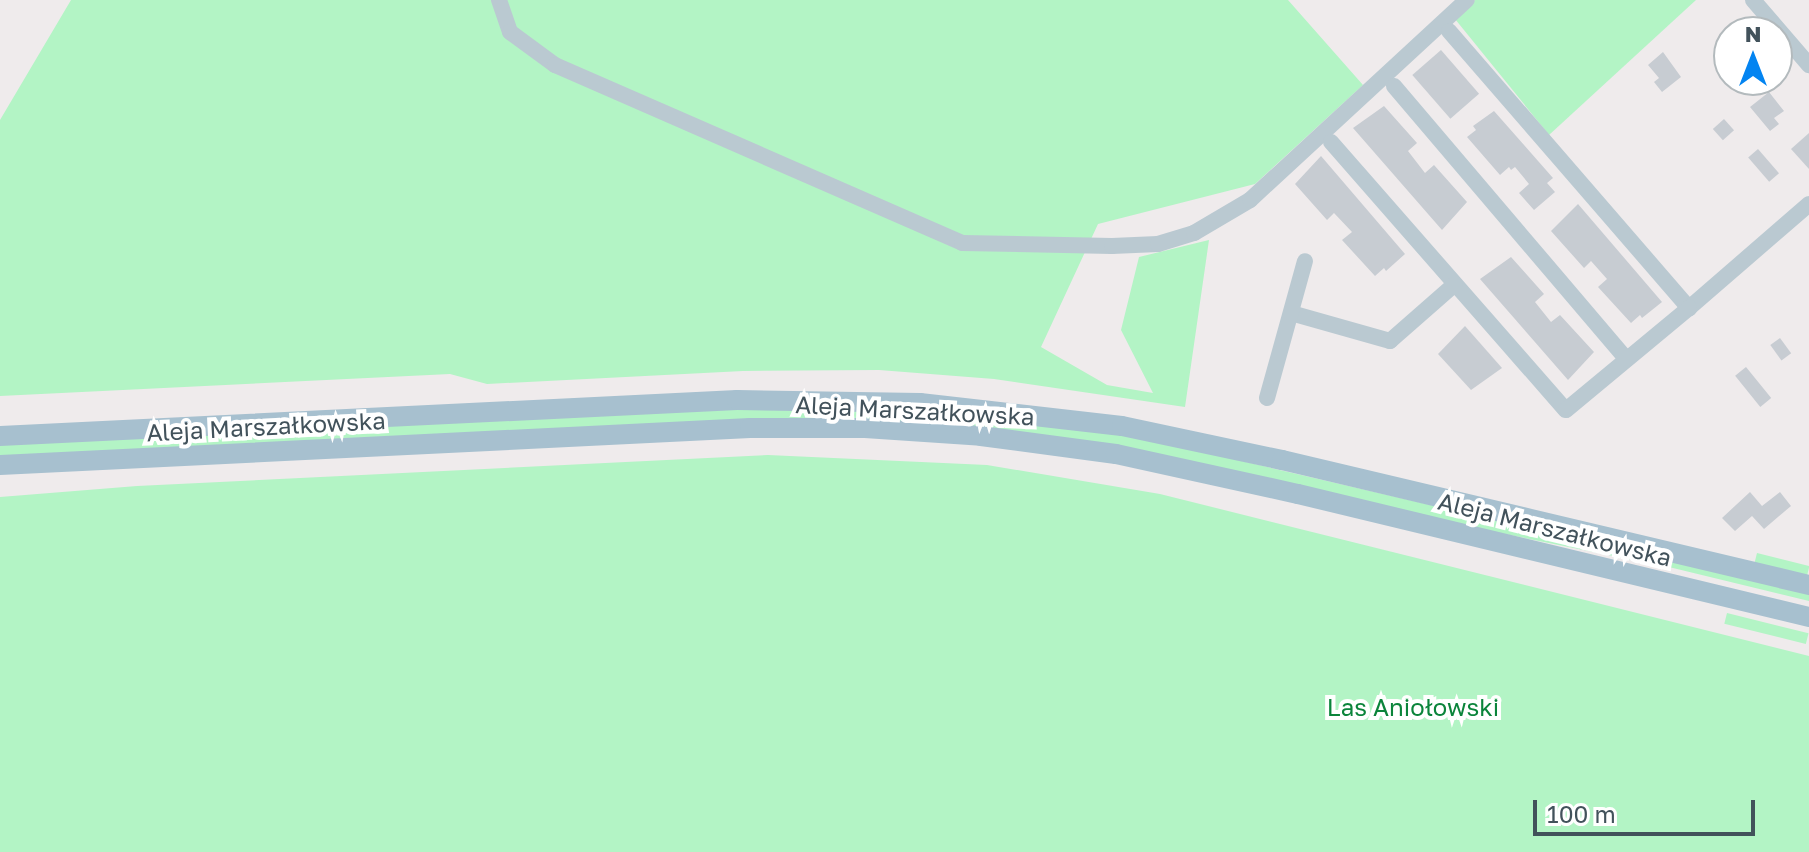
<!DOCTYPE html>
<html>
<head>
<meta charset="utf-8">
<style>
  body { margin:0 }
  #map { position:relative; width:1809px; height:852px; overflow:hidden; background:#efebec; font-family:"Golos Text",sans-serif }
  div>[style] { position:absolute }
  .green>* { inset:0; background:#b3f4c5; transform-origin:0 0 }
  .building>* { inset:0; background:#c7ccd2; transform-origin:0 0 }
  .minor>* { height:16px; margin:-8px; padding:0 8px; transform-origin:8px; border-radius:8px; background:#bac9d1 }
  .major>* { height:20px; margin:-10px; padding:0 10px; transform-origin:10px; border-radius:10px; background:#a7c0cf }
  span { translate:-50% -50%; white-space:nowrap; text-align:center; line-height:1.15; -webkit-text-stroke:8px #fff; paint-order:stroke }
  .street-label { font-size:24px; color:#42525b }
  .park-label { font-size:24px; color:#0b843b }
  .north { position:absolute; left:1713px; top:16px; width:80px; height:80px; box-sizing:border-box; background:#fff; border:2px solid #b3babd; border-radius:50%; rotate:0deg; font-size:22px; font-weight:700; line-height:32px; text-align:center; color:#42525b }
  .north::after { content:''; display:block; margin:auto; width:28px; height:36px; background:#0384f1; clip-path:polygon(50% 0,100% 100%,50% 72%,0 100%) }
  .scale { position:absolute; left:1533px; top:800px; width:222px; height:36px; box-sizing:border-box; border:4px solid #42525b; border-top:0; padding-left:10px; font-size:24px; line-height:28px; white-space:nowrap; color:#42525b; -webkit-text-stroke:6px #fff; paint-order:stroke }
</style>
</head>
<body>
<div id="map">
  <div class="green">
    <i style="clip-path:polygon(71px 0,1288px 0,1363px 85px,1255px 184px,1098px 224px,1041px 347px,1107px 385px,1153px 393px,1121px 330px,1139px 257px,1209px 240px,1185px 407px,994px 379px,879px 370px,743px 371px,487px 384px,450px 374px,0 396px,0 120px)"></i>
    <i style="clip-path:polygon(1475px 0,1696px 0,1549px 135px,1455px 19px)"></i>
    <i style="clip-path:polygon(704px 409px,933px 411px,1121px 433px,1809px 593px,1809px 601px,1673px 568px,979px 428px,0 457px,0 444px)"></i>
    <i style="clip-path:polygon(768px 455px,987px 465px,1160px 494px,1809px 656px,1809px 852px,0 852px,0 497px,137px 486px)"></i>
    <i style="left:1757px;top:553px;width:54px;height:10px;rotate:14deg"></i>
    <i style="left:1727px;top:613px;width:84px;height:11px;rotate:14deg"></i>
  </div>
  <div class="building">
    <i style="left:1441px;top:50px;width:58px;height:38px;rotate:49deg"></i>
    <i style="clip-path:polygon(1663px 52px,1681px 77px,1662px 92px,1654px 82px,1659px 78px,1648px 65px)"></i>
    <i style="clip-path:polygon(1769px 92px,1784px 111px,1774px 118px,1779px 124px,1770px 131px,1750px 107px)"></i>
    <i style="clip-path:polygon(1384px 106px,1417px 143px,1408px 151px,1425px 173px,1434px 165px,1467px 202px,1442px 230px,1353px 128px)"></i>
    <i style="clip-path:polygon(1494px 111px,1553px 178px,1547px 183px,1555px 192px,1534px 210px,1519px 193px,1529px 184px,1515px 167px,1511px 170px,1509px 167px,1500px 175px,1467px 137px,1476px 130px,1473px 126px)"></i>
    <i style="left:1724px;top:119px;width:15px;height:15px;rotate:48deg"></i>
    <i style="clip-path:polygon(1809px 133px,1809px 169px,1791px 149px)"></i>
    <i style="left:1758px;top:149px;width:32px;height:13px;rotate:49deg"></i>
    <i style="clip-path:polygon(1321px 156px,1405px 254px,1386px 271px,1384px 268px,1375px 276px,1342px 240px,1352px 232px,1334px 213px,1327px 220px,1295px 184px)"></i>
    <i style="clip-path:polygon(1578px 204px,1662px 302px,1642px 318px,1640px 315px,1631px 323px,1598px 287px,1607px 279px,1591px 261px,1584px 268px,1551px 231px)"></i>
    <i style="clip-path:polygon(1511px 257px,1544px 294px,1535px 302px,1551px 322px,1560px 315px,1594px 352px,1568px 380px,1480px 279px)"></i>
    <i style="clip-path:polygon(1465px 326px,1502px 368px,1471px 390px,1438px 354px)"></i>
    <i style="left:1780px;top:338px;width:19px;height:12px;rotate:54deg"></i>
    <i style="left:1746px;top:367px;width:40px;height:14px;rotate:51deg"></i>
    <i style="clip-path:polygon(1750px 492px,1762px 506px,1780px 492px,1791px 506px,1764px 529px,1752px 516px,1735px 531px,1722px 518px)"></i>
  </div>
  <div class="minor">
    <i style="left:499px;top:0;width:34px;rotate:71deg"></i>
    <i style="left:510px;top:32px;width:56px;rotate:36.3deg"></i>
    <i style="left:555px;top:65px;width:444px;rotate:23.6deg"></i>
    <i style="left:962px;top:243px;width:150px;rotate:1.1deg"></i>
    <i style="left:1112px;top:246px;width:46px;rotate:-2.5deg"></i>
    <i style="left:1158px;top:244px;width:38px;rotate:-17deg"></i>
    <i style="left:1194px;top:233px;width:65px;rotate:-30.5deg"></i>
    <i style="left:1250px;top:200px;width:295px;rotate:-42.7deg"></i>
    <i style="left:1753px;top:0;width:86px;rotate:49.3deg"></i>
    <i style="left:1449px;top:31px;width:367px;rotate:49.1deg"></i>
    <i style="left:1689px;top:308px;width:159px;rotate:-40.9deg"></i>
    <i style="left:1394px;top:86px;width:358px;rotate:49.6deg"></i>
    <i style="left:1331px;top:142px;width:356px;rotate:48.8deg"></i>
    <i style="left:1566px;top:410px;width:160px;rotate:-39.7deg"></i>
    <i style="left:1291px;top:313px;width:103px;rotate:15.8deg"></i>
    <i style="left:1390px;top:341px;width:86px;rotate:-41.2deg"></i>
    <i style="left:1267px;top:398px;width:142px;rotate:-74.5deg"></i>
  </div>
  <div class="major">
    <i style="left:0;top:436px;width:738px;rotate:-2.8deg"></i>
    <i style="left:737px;top:400px;width:183px;rotate:0.9deg"></i>
    <i style="left:920px;top:403px;width:203px;rotate:6.5deg"></i>
    <i style="left:1122px;top:426px;width:164px;rotate:12deg"></i>
    <i style="left:1282px;top:460px;width:542px;rotate:13.34deg"></i>
    <i style="left:0;top:465px;width:751px;rotate:-2.82deg"></i>
    <i style="left:750px;top:428px;width:115px"></i>
    <i style="left:865px;top:428px;width:116px;rotate:3.9deg"></i>
    <i style="left:981px;top:436px;width:136px;rotate:7.6deg"></i>
    <i style="left:1116px;top:454px;width:186px;rotate:12.4deg"></i>
    <i style="left:1298px;top:494px;width:526px;rotate:13.53deg"></i>
  </div>
  <div class="street-label">
    <span style="left:915px;top:410px;rotate:3deg">Aleja Marszałkowska</span>
    <span style="left:266px;top:426px;rotate:-3deg">Aleja Marszałkowska</span>
    <span style="left:1555px;top:529px;rotate:14deg">Aleja Marszałkowska</span>
  </div>
  <div class="park-label">
    <span style="left:1413px;top:707px">Las Aniołowski</span>
  </div>
  <div class="north">N</div>
  <div class="scale">100 m</div>
</div>
</body>
</html>
